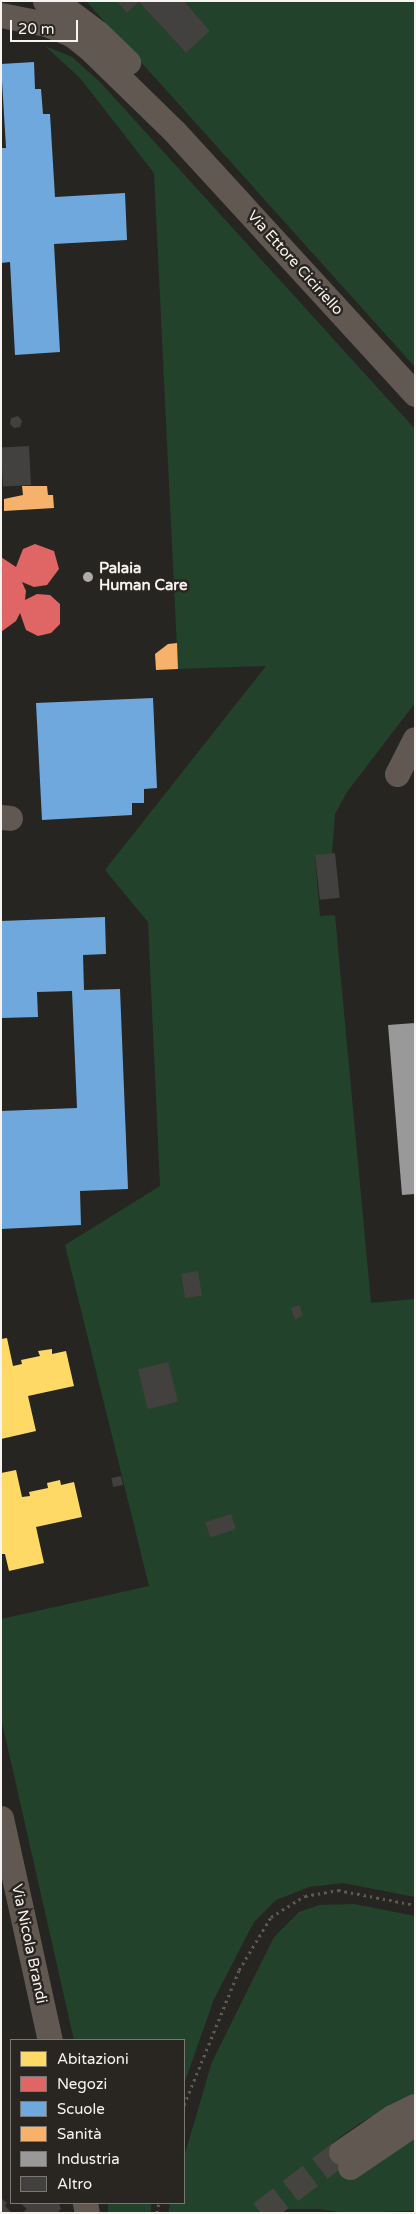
<!DOCTYPE html>
<html>
<head>
<meta charset="utf-8">
<style>
  body { margin:0 }
  #map { position:relative; width:416px; height:2214px; overflow:hidden; background:#272522; font-family:"Varela Round",sans-serif }
  div>[style] { position:absolute }
  .green>* { inset:0; background:#23422c; transform-origin:0 0 }
  .homes>* { inset:0; background:#ffd966 }
  .shops>* { inset:0; background:#e06666 }
  .schools>* { inset:0; background:#6fa8dc }
  .health>* { inset:0; background:#f6b26b }
  .industry>* { inset:0; background:#999 }
  .building>* { inset:0; background:#43413f; transform-origin:0 0 }
  .minor-tunnel>* { height:25px; margin-top:-12.5px; transform-origin:0; background:repeating-linear-gradient(90deg,#464441 0 25px,transparent 0 37px) }
  .path>* { height:3px; margin-top:-1.5px; transform-origin:0; background:repeating-linear-gradient(90deg,#605a54 0 2.5px,transparent 0 6.5px) }
  .minor>* { height:25px; margin:-12.5px; padding:0 12.5px; transform-origin:12.5px; border-radius:12.5px; background:#615851 }
  .dots>* { width:14px; height:14px; translate:-50% -50%; box-sizing:border-box; border:2px solid #292520; border-radius:50% }
  span { translate:-50% -50%; white-space:nowrap; text-align:center; line-height:1.15; -webkit-text-stroke:5px #292520; paint-order:stroke }
  .street-label { font-size:15px; color:#f7f3f0 }
  .poi-label { font-size:15px; color:#f7f3f0; font-weight:700 }
  .left { translate:0 -50%; text-align:left }
  .frame { position:absolute; inset:0; border:2px solid #f7f3f0; pointer-events:none }
  .legend { position:absolute; left:10px; top:2039px; width:175px; height:165px; box-sizing:border-box; background:#292520; border:1px solid #7b7773; margin:0; padding:6px 9px; list-style:none; font-size:15px; color:#f7f3f0 }
  .legend li { display:flex; align-items:center; gap:10px; height:25px }
  .legend b { width:25px; border:1px solid #7b7773 }
  .scale { position:absolute; left:10px; top:20px; width:68px; height:22px; box-sizing:border-box; border:2px solid #f7f3f0; border-top:0; padding-left:6px; font-size:15px; line-height:18px; white-space:nowrap; color:#f7f3f0; -webkit-text-stroke:4px #292520; paint-order:stroke }
</style>
</head>
<body>
<div id="map">
  <div class="green">
    <i style="clip-path:polygon(86px 1px,116px 1px,127px 13px,139px 2px,186px 53px,210px 31px,184px 1px,415px 1px,415px 367px)"></i>
    <i style="clip-path:polygon(45px 46px,72px 57px,100px 82px,415px 429px,415px 703px,347px 792px,335px 814px,332px 854px,315px 856px,320px 916px,335px 915px,371px 1303px,415px 1299px,415px 1897px,343px 1883px,309px 1887px,276px 1900px,254px 1922px,214px 1999px,184px 2084px,184px 2040px,74px 2040px,1px 1718px,1px 1619px,149px 1586px,65px 1245px,160px 1186px,148px 922px,105px 870px,266px 666px,178px 669px,154px 173px,80px 78px)"></i>
    <i style="clip-path:polygon(354px 1904px,415px 1916px,415px 2093px,360px 2123px,332px 2143px,355px 2172px,415px 2139px,415px 2211px,346px 2213px,318px 2209px,282px 2209px,274px 2213px,168px 2213px,170px 2203px,184px 2203px,184px 2157px,212px 2062px,274px 1937px,299px 1912px,319px 1905px)"></i>
    <i style="left:108px;top:2203px;width:43px;height:10px"></i>
  </div>
  <div class="homes">
    <i style="clip-path:polygon(7px 1338px,13px 1366px,22px 1364px,21px 1360px,40px 1356px,38px 1351px,52px 1349px,52px 1354px,66px 1351px,74px 1386px,28px 1396px,36px 1431px,1px 1439px,1px 1339px)"></i>
    <i style="clip-path:polygon(16px 1470px,22px 1497px,30px 1496px,29px 1492px,48px 1488px,47px 1483px,60px 1480px,61px 1485px,74px 1482px,82px 1517px,36px 1527px,44px 1563px,9px 1571px,5px 1554px,1px 1554px,1px 1473px)"></i>
  </div>
  <div class="shops">
    <i style="clip-path:polygon(35px 544px,54px 551px,59px 569px,47px 585px,34px 587px,22px 582px,26px 591px,25px 600px,37px 594px,50px 595px,60px 604px,60px 624px,51px 633px,38px 636px,26px 630px,20px 613px,16px 621px,1px 632px,1px 557px,16px 567px,23px 549px)"></i>
  </div>
  <div class="schools">
    <i style="clip-path:polygon(34px 62px,35px 89px,41px 89px,43px 114px,50px 114px,55px 197px,125px 193px,127px 240px,54px 244px,60px 352px,15px 355px,10px 262px,1px 263px,1px 148px,6px 148px,1px 64px)"></i>
    <i style="clip-path:polygon(153px 698px,157px 788px,144px 789px,144px 803px,132px 803px,132px 815px,42px 820px,36px 703px)"></i>
    <i style="clip-path:polygon(105px 917px,106px 954px,83px 955px,84px 990px,120px 989px,128px 1189px,80px 1191px,81px 1225px,1px 1229px,1px 1111px,77px 1108px,72px 991px,37px 992px,38px 1017px,1px 1018px,1px 921px)"></i>
  </div>
  <div class="health">
    <i style="clip-path:polygon(22px 486px,47px 486px,48px 495px,53px 495px,54px 508px,4px 511px,4px 499px,23px 495px)"></i>
    <i style="clip-path:polygon(177px 643px,178px 669px,156px 670px,155px 654px,168px 644px)"></i>
  </div>
  <div class="industry">
    <i style="clip-path:polygon(415px 1023px,415px 1194px,402px 1195px,388px 1025px)"></i>
  </div>
  <div class="building">
    <i style="clip-path:polygon(116px 1px,184px 1px,210px 31px,186px 53px,139px 2px,127px 13px)"></i>
    <i style="clip-path:polygon(18px 416px,22px 421px,20px 427px,14px 428px,10px 424px,11px 418px)"></i>
    <i style="left:29px;top:446px;width:39px;height:28px;rotate:87deg"></i>
    <i style="left:335px;top:853px;width:45px;height:20px;rotate:84deg"></i>
    <i style="left:198px;top:1271px;width:25px;height:17px;rotate:81deg"></i>
    <i style="clip-path:polygon(299px 1305px,303px 1315px,295px 1320px,291px 1308px)"></i>
    <i style="left:168px;top:1362px;width:41px;height:31px;rotate:76deg"></i>
    <i style="left:121px;top:1476px;width:9px;height:10px;rotate:77deg"></i>
    <i style="left:231px;top:1514px;width:16px;height:27px;rotate:72deg"></i>
    <i style="clip-path:polygon(1px 2198px,7px 2203px,5px 2206px,12px 2213px,1px 2213px)"></i>
    <i style="clip-path:polygon(20px 2203px,59px 2203px,61px 2209px,57px 2213px,22px 2213px,27px 2209px)"></i>
  </div>
  <div class="minor-tunnel">
    <i style="left:261px;top:2213px;width:101px;rotate:-37.3deg"></i>
  </div>
  <div class="path">
    <i style="left:184px;top:2105px;width:146px;rotate:-67.8deg"></i>
    <i style="left:239px;top:1970px;width:62px;rotate:-58.9deg"></i>
    <i style="left:271px;top:1917px;width:40px;rotate:-32deg"></i>
    <i style="left:305px;top:1896px;width:34px;rotate:-10deg"></i>
    <i style="left:338px;top:1890px;width:78px;rotate:11deg"></i>
    <i style="left:157px;top:2213px;width:10px;rotate:-79deg"></i>
  </div>
  <div class="minor">
    <i style="left:45px;top:1px;width:22px;rotate:21deg"></i>
    <i style="left:66px;top:9px;width:40px;rotate:37deg"></i>
    <i style="left:98px;top:33px;width:42px;rotate:44deg"></i>
    <i style="left:1px;top:15px;width:46px;rotate:11.3deg"></i>
    <i style="left:46px;top:24px;width:27px;rotate:22deg"></i>
    <i style="left:71px;top:34px;width:24px;rotate:38deg"></i>
    <i style="left:90px;top:49px;width:119px;rotate:44.3deg"></i>
    <i style="left:175px;top:132px;width:355px;rotate:47.5deg"></i>
    <i style="left:397px;top:774px;width:39px;rotate:-63deg"></i>
    <i style="left:1px;top:817px;width:9px;rotate:6deg"></i>
    <i style="left:1px;top:1818px;width:227px;rotate:77.6deg"></i>
    <i style="left:341px;top:2152px;width:62px;rotate:-34.5deg"></i>
    <i style="left:392px;top:2117px;width:25px;rotate:-26deg"></i>
    <i style="left:350px;top:2167px;width:78px;rotate:-34.1deg"></i>
    <i style="left:85px;top:2203px;width:10px;rotate:79deg"></i>
  </div>
  <div class="dots">
    <i style="left:88px;top:577px;background:#aeaba8"></i>
  </div>
  <div class="street-label">
    <span style="left:295px;top:263px;rotate:48deg">Via Ettore Ciciriello</span>
    <span style="left:29px;top:1944px;rotate:78deg">Via Nicola Brandi</span>
  </div>
  <div class="poi-label">
    <span class="left" style="left:99px;top:577px">Palaia<br>Human Care</span>
  </div>
  <div class="frame"></div>
  <ul class="legend">
  <li><b style="height:14px;background:#ffd966"></b>Abitazioni</li>
  <li><b style="height:14px;background:#e06666"></b>Negozi</li>
  <li><b style="height:14px;background:#6fa8dc"></b>Scuole</li>
  <li><b style="height:14px;background:#f6b26b"></b>Sanità</li>
  <li><b style="height:14px;background:#999"></b>Industria</li>
  <li><b style="height:14px;background:#43413f"></b>Altro</li>
  </ul>
  <div class="scale">20 m</div>
</div>
</body>
</html>
